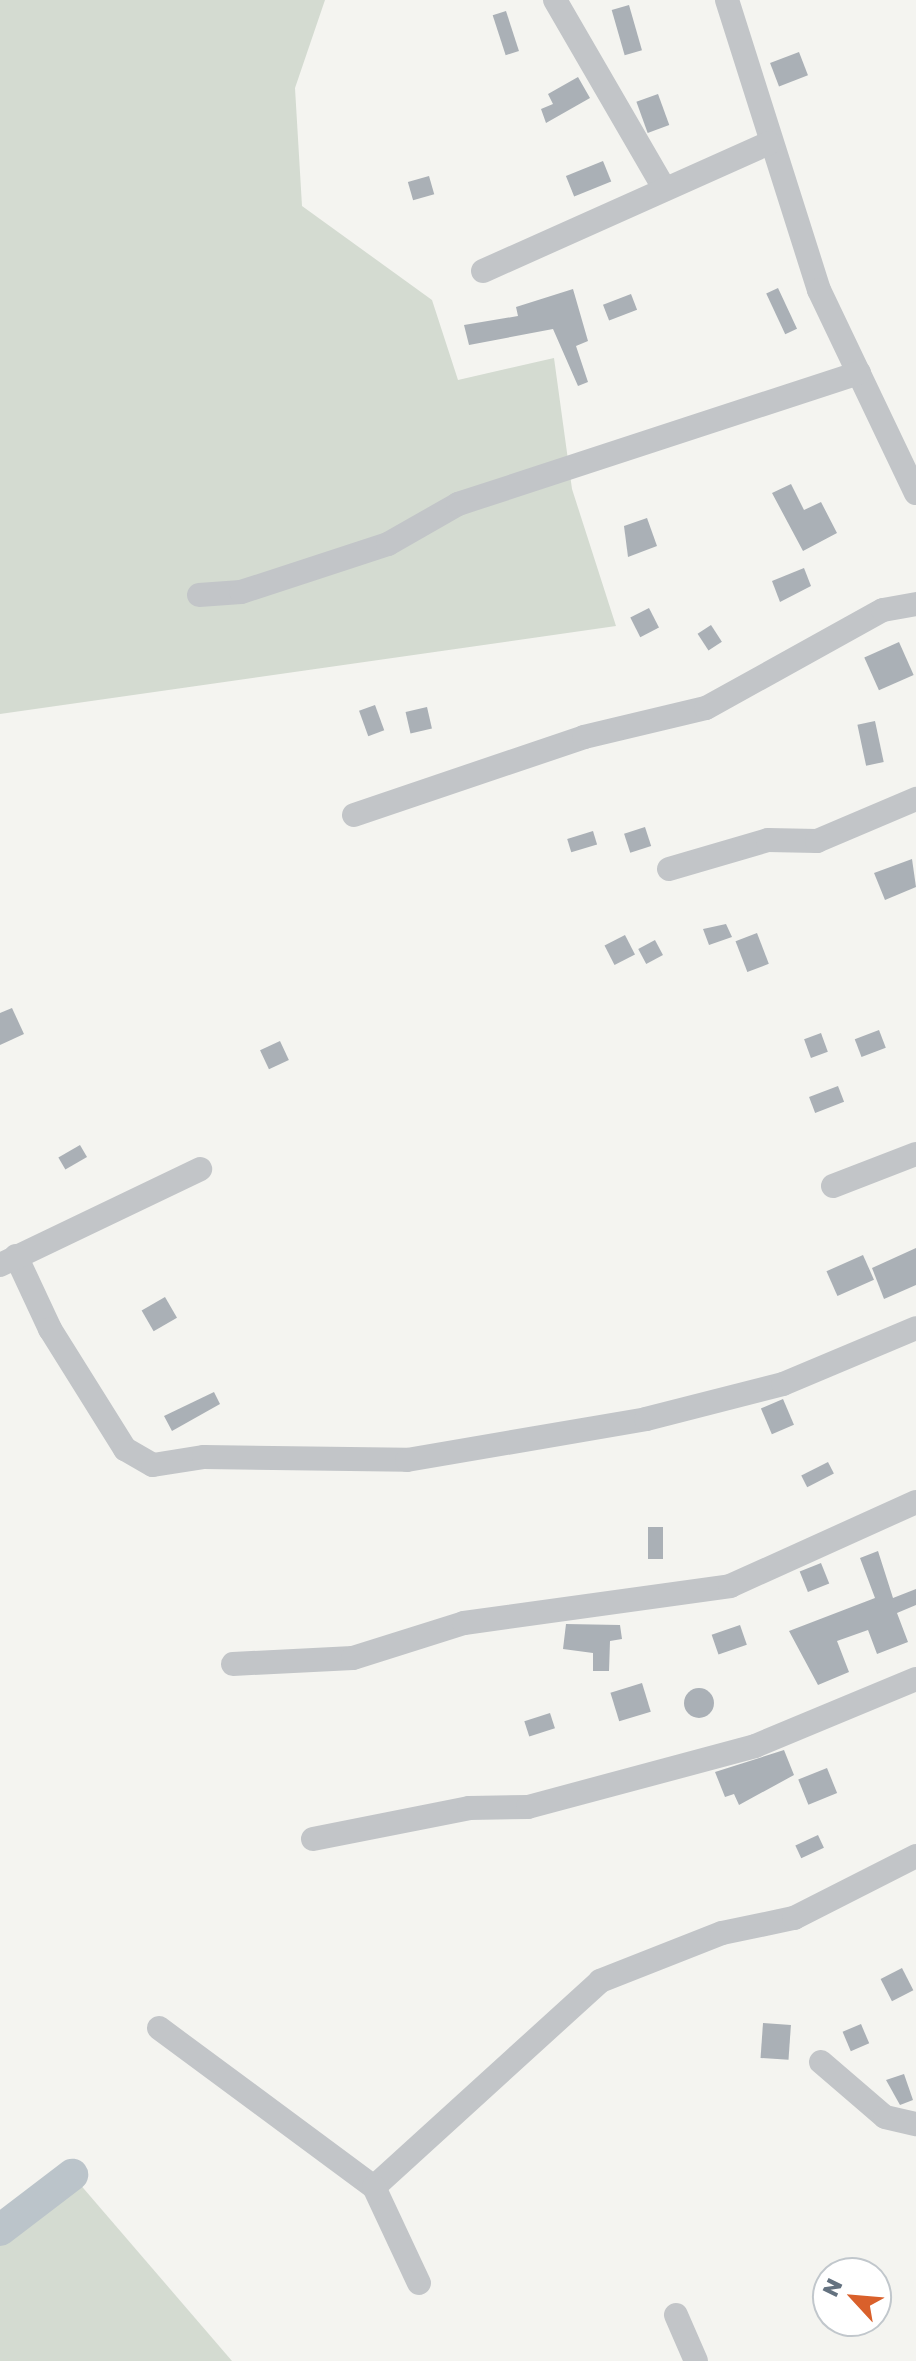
<!DOCTYPE html>
<html>
<head>
<meta charset="utf-8">
<style>
  body { margin:0 }
  #map { position:relative; width:916px; height:2361px; overflow:hidden; background:#f4f4f0; font-family:"Golos Text",sans-serif }
  div>[style] { position:absolute }
  .green>* { inset:0; background:#d4dbd1 }
  .river>* { height:32px; margin:-16px; padding:0 16px; transform-origin:16px; border-radius:16px; background:#bbc4ca }
  .building>* { inset:0; background:#aab0b6; transform-origin:0 0 }
  .round { border-radius:50% }
  .minor>* { height:24px; margin:-12px; padding:0 12px; transform-origin:12px; border-radius:12px; background:#c2c5c8 }
  span { translate:-50% -50%; white-space:nowrap; text-align:center; line-height:1.15; -webkit-text-stroke:8px #fff; paint-order:stroke }
  .north { position:absolute; left:812px; top:2257px; width:80px; height:80px; box-sizing:border-box; background:#fff; border:2px solid #c1c7cc; border-radius:50%; rotate:296deg; font-size:22px; font-weight:700; line-height:32px; text-align:center; color:#647280 }
  .north::after { content:''; display:block; margin:auto; width:28px; height:36px; background:#d9602b; clip-path:polygon(50% 0,100% 100%,50% 72%,0 100%) }
</style>
</head>
<body>
<div id="map">
  <div class="green">
    <i style="clip-path:polygon(0 0,325px 0,295px 88px,302px 206px,432px 300px,458px 380px,554px 358px,572px 489px,616px 626px,0 714px)"></i>
    <i style="clip-path:polygon(72px 2175px,232px 2361px,0 2361px,0 2230px)"></i>
  </div>
  <div class="river">
    <i style="left:0;top:2230px;width:91px;rotate:-37.4deg"></i>
  </div>
  <div class="building">
    <i style="left:629px;top:5px;width:47px;height:18px;rotate:74deg"></i>
    <i style="left:506px;top:11px;width:42px;height:14px;rotate:72deg"></i>
    <i style="left:799px;top:52px;width:25px;height:31px;rotate:69deg"></i>
    <i style="clip-path:polygon(578px 77px,590px 98px,546px 123px,541px 109px,553px 104px,548px 94px)"></i>
    <i style="left:658px;top:94px;width:33px;height:23px;rotate:70deg"></i>
    <i style="left:603px;top:161px;width:22px;height:40px;rotate:68deg"></i>
    <i style="left:429px;top:176px;width:19px;height:22px;rotate:74deg"></i>
    <i style="left:778px;top:288px;width:45px;height:13px;rotate:65deg"></i>
    <i style="clip-path:polygon(573px 289px,588px 341px,576px 346px,588px 382px,578px 386px,553px 329px,469px 345px,464px 325px,518px 316px,516px 307px)"></i>
    <i style="left:631px;top:294px;width:17px;height:30px;rotate:69deg"></i>
    <i style="clip-path:polygon(791px 484px,804px 510px,821px 502px,837px 533px,803px 551px,772px 493px)"></i>
    <i style="clip-path:polygon(647px 518px,657px 546px,628px 557px,624px 526px)"></i>
    <i style="clip-path:polygon(804px 568px,811px 586px,780px 602px,772px 581px)"></i>
    <i style="left:649px;top:608px;width:22px;height:21px;rotate:63deg"></i>
    <i style="left:711px;top:625px;width:20px;height:16px;rotate:57deg"></i>
    <i style="left:899px;top:642px;width:36px;height:38px;rotate:66deg"></i>
    <i style="left:375px;top:705px;width:27px;height:17px;rotate:70deg"></i>
    <i style="left:427px;top:707px;width:22px;height:22px;rotate:77deg"></i>
    <i style="left:875px;top:721px;width:42px;height:18px;rotate:78deg"></i>
    <i style="left:645px;top:827px;width:20px;height:22px;rotate:72deg"></i>
    <i style="left:593px;top:831px;width:14px;height:27px;rotate:73deg"></i>
    <i style="clip-path:polygon(912px 859px,916px 887px,885px 900px,874px 873px)"></i>
    <i style="clip-path:polygon(726px 924px,732px 937px,709px 945px,703px 929px)"></i>
    <i style="left:757px;top:933px;width:33px;height:23px;rotate:69deg"></i>
    <i style="left:625px;top:935px;width:22px;height:23px;rotate:63deg"></i>
    <i style="left:655px;top:940px;width:17px;height:19px;rotate:62deg"></i>
    <i style="clip-path:polygon(12px 1008px,24px 1034px,0 1045px,0 1013px)"></i>
    <i style="left:879px;top:1030px;width:19px;height:26px;rotate:69deg"></i>
    <i style="left:821px;top:1033px;width:20px;height:18px;rotate:70deg"></i>
    <i style="left:280px;top:1041px;width:21px;height:22px;rotate:65deg"></i>
    <i style="left:838px;top:1086px;width:17px;height:31px;rotate:69deg"></i>
    <i style="left:80px;top:1145px;width:14px;height:25px;rotate:60deg"></i>
    <i style="clip-path:polygon(916px 1248px,916px 1285px,884px 1299px,872px 1268px)"></i>
    <i style="left:863px;top:1255px;width:27px;height:40px;rotate:66deg"></i>
    <i style="left:165px;top:1297px;width:24px;height:27px;rotate:60deg"></i>
    <i style="clip-path:polygon(214px 1392px,220px 1404px,172px 1431px,164px 1416px)"></i>
    <i style="left:783px;top:1399px;width:28px;height:24px;rotate:67deg"></i>
    <i style="left:828px;top:1462px;width:13px;height:30px;rotate:63deg"></i>
    <i style="left:663px;top:1527px;width:32px;height:15px;rotate:90deg"></i>
    <i style="clip-path:polygon(878px 1551px,893px 1598px,916px 1589px,916px 1605px,897px 1613px,908px 1642px,877px 1654px,868px 1630px,837px 1641px,849px 1672px,818px 1685px,789px 1631px,875px 1598px,860px 1558px)"></i>
    <i style="left:821px;top:1563px;width:22px;height:23px;rotate:68deg"></i>
    <i style="clip-path:polygon(566px 1624px,620px 1625px,622px 1639px,610px 1641px,609px 1671px,593px 1671px,593px 1653px,563px 1649px)"></i>
    <i style="left:740px;top:1625px;width:21px;height:30px;rotate:71deg"></i>
    <i style="left:642px;top:1683px;width:30px;height:33px;rotate:73deg"></i>
    <i class="round" style="left:684px;top:1688px;width:30px;height:30px"></i>
    <i style="left:550px;top:1713px;width:16px;height:27px;rotate:72deg"></i>
    <i style="clip-path:polygon(784px 1750px,794px 1775px,739px 1805px,734px 1794px,725px 1797px,715px 1772px)"></i>
    <i style="left:827px;top:1768px;width:27px;height:31px;rotate:68deg"></i>
    <i style="left:818px;top:1835px;width:14px;height:25px;rotate:65deg"></i>
    <i style="left:902px;top:1968px;width:25px;height:24px;rotate:63deg"></i>
    <i style="left:763px;top:2023px;width:28px;height:35px;rotate:4deg"></i>
    <i style="left:861px;top:2024px;width:21px;height:20px;rotate:67deg"></i>
    <i style="clip-path:polygon(904px 2074px,913px 2100px,900px 2105px,886px 2080px)"></i>
  </div>
  <div class="minor">
    <i style="left:555px;top:0;width:215px;rotate:59.9deg"></i>
    <i style="left:727px;top:0;width:304px;rotate:72.4deg"></i>
    <i style="left:819px;top:290px;width:225px;rotate:64.5deg"></i>
    <i style="left:483px;top:271px;width:313px;rotate:-24.1deg"></i>
    <i style="left:199px;top:595px;width:42px;rotate:-4.1deg"></i>
    <i style="left:241px;top:592px;width:155px;rotate:-18.1deg"></i>
    <i style="left:388px;top:544px;width:81px;rotate:-29.7deg"></i>
    <i style="left:458px;top:504px;width:422px;rotate:-18.1deg"></i>
    <i style="left:354px;top:815px;width:243px;rotate:-18.7deg"></i>
    <i style="left:584px;top:737px;width:125px;rotate:-13.4deg"></i>
    <i style="left:706px;top:708px;width:202px;rotate:-29deg"></i>
    <i style="left:883px;top:610px;width:34px;rotate:-10deg"></i>
    <i style="left:669px;top:869px;width:103px;rotate:-16.3deg"></i>
    <i style="left:768px;top:840px;width:49px;rotate:1.2deg"></i>
    <i style="left:817px;top:841px;width:108px;rotate:-23deg"></i>
    <i style="left:833px;top:1186px;width:89px;rotate:-21.1deg"></i>
    <i style="left:16px;top:1256px;width:81px;rotate:65deg"></i>
    <i style="left:50px;top:1329px;width:142px;rotate:58deg"></i>
    <i style="left:125px;top:1449px;width:32px;rotate:30deg"></i>
    <i style="left:153px;top:1465px;width:52px;rotate:-8.9deg"></i>
    <i style="left:204px;top:1457px;width:203px;rotate:0.8deg"></i>
    <i style="left:407px;top:1460px;width:242px;rotate:-9.7deg"></i>
    <i style="left:646px;top:1419px;width:141px;rotate:-14.3deg"></i>
    <i style="left:783px;top:1384px;width:144px;rotate:-22.8deg"></i>
    <i style="left:0;top:1265px;width:222px;rotate:-25.6deg"></i>
    <i style="left:233px;top:1664px;width:120px;rotate:-2.9deg"></i>
    <i style="left:353px;top:1658px;width:116px;rotate:-17.5deg"></i>
    <i style="left:464px;top:1623px;width:269px;rotate:-7.9deg"></i>
    <i style="left:730px;top:1586px;width:204px;rotate:-24.3deg"></i>
    <i style="left:313px;top:1839px;width:159px;rotate:-11.2deg"></i>
    <i style="left:469px;top:1808px;width:59px;rotate:-1deg"></i>
    <i style="left:528px;top:1807px;width:235px;rotate:-15deg"></i>
    <i style="left:755px;top:1746px;width:174px;rotate:-22.6deg"></i>
    <i style="left:159px;top:2028px;width:267px;rotate:36.5deg"></i>
    <i style="left:374px;top:2187px;width:306px;rotate:-42.3deg"></i>
    <i style="left:600px;top:1981px;width:131px;rotate:-21.5deg"></i>
    <i style="left:722px;top:1933px;width:74px;rotate:-11.8deg"></i>
    <i style="left:794px;top:1918px;width:137px;rotate:-26.9deg"></i>
    <i style="left:821px;top:2062px;width:84px;rotate:40.7deg"></i>
    <i style="left:885px;top:2117px;width:32px;rotate:13deg"></i>
    <i style="left:374px;top:2187px;width:106px;rotate:64.9deg"></i>
    <i style="left:676px;top:2315px;width:50px;rotate:66.5deg"></i>
  </div>
  <div class="north">N</div>
</div>
</body>
</html>
